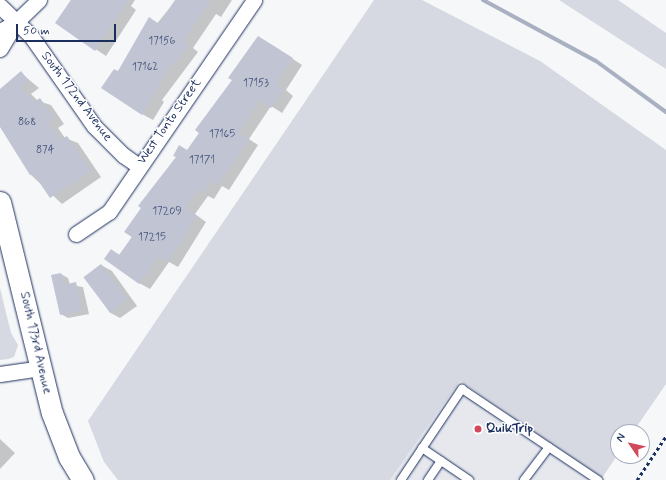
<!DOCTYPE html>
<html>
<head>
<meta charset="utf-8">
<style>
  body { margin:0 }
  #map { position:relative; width:666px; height:480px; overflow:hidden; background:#f6f7f9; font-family:Mynerve,sans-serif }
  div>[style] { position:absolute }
  .built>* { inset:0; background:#e6e8ee }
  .green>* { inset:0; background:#d6d9e2 }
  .shadow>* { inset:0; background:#0003 }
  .stream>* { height:4px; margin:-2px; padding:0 2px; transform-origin:2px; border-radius:2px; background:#a9b0c1 }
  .building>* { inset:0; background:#c0c4d3; transform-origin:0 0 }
  .path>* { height:2.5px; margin-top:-1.25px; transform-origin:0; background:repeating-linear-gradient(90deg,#1b2f5e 0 3px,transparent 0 6px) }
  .roads { filter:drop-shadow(0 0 1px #1b2f5e) drop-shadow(0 0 1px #1b2f5e) }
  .lane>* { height:8px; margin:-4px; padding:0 4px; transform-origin:4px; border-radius:4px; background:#fff }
  .street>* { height:15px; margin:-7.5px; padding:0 7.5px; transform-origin:7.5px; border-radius:7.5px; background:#fff }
  .secondary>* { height:21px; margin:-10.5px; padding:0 10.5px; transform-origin:10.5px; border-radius:10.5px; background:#fff }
  .dots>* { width:11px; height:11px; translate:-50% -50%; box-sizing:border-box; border:2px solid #fff; border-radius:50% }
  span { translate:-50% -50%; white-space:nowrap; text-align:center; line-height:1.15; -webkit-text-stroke:3px #fff; paint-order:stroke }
  .number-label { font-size:11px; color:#44547b }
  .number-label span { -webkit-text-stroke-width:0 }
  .street-label { font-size:13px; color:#1b2f5e }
  .poi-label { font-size:13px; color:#1b2f5e; font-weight:700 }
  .left { translate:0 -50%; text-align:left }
  .north { position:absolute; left:610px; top:424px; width:40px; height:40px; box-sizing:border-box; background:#fff; border:1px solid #a4acbf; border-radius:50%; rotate:304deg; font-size:11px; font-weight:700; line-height:16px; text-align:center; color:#1b2f5e }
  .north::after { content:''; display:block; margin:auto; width:14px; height:18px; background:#d1495b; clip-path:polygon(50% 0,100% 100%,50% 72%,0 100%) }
  .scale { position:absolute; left:16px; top:24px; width:100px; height:18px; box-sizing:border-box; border:2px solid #1b2f5e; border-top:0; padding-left:5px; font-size:12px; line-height:14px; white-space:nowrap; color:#1b2f5e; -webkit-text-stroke:3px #fff; paint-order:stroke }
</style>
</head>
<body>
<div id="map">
  <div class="built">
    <i style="clip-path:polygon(460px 381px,605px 480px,390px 480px)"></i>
  </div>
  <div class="green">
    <i style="clip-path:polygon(374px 0,422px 0,540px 61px,666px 150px,666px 384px,633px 432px,618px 432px,618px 454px,602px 478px,460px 381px,390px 480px,118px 480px,104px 462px,88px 421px)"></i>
    <i style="clip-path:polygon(559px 0,618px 0,666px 33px,666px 69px)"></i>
    <i style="clip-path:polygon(0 288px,11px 333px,18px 345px,14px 357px,8px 359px,0 360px)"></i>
  </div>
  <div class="shadow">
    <i style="clip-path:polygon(71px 0,135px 0,131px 6px,136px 10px,106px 56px,56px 23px)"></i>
    <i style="clip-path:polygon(176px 0,232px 0,221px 17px,216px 14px,193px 48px,198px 52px,162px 100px,164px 102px,153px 120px,142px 114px,118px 72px)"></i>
    <i style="clip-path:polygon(269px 43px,302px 65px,286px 90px,293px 96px,282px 113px,271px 106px,249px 139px,258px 145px,229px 190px,222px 186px,214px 199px,208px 196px,195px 214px,206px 222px,178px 267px,169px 262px,150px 289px,139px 283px,111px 250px,120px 255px,188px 151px)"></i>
    <i style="clip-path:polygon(21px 73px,39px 88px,31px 94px,38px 101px,51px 105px,64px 124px,58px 128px,65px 138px,78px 143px,101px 177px,62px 204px,30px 174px,0 126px,0 90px)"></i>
    <i style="clip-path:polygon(101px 265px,112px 271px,137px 306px,120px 318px,109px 312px)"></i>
    <i style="clip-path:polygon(61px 274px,68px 278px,70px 285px,83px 287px,89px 314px,68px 318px,61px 314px)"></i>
    <i style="clip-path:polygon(0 439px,15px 453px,0 469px)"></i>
  </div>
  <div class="stream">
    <i style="left:483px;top:0;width:128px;rotate:28.4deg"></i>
    <i style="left:596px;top:61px;width:87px;rotate:36.1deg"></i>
  </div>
  <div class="building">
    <i style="clip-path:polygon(71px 0,128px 0,95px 51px,55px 23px)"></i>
    <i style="clip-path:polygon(175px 0,211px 0,183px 41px,189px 45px,175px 64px,172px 62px,142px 115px,101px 88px,114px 69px,118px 71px,149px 17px,159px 24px)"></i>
    <i style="clip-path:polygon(258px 36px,293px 58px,276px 84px,284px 89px,271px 108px,260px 100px,239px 133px,249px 139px,218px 185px,212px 181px,203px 194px,198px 190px,185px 208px,196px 215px,181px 243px,167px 262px,159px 256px,139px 284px,104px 259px,111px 249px,119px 255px,132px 237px,124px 232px,141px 208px,138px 206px,176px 157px,173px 156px,179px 145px,187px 150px,199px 133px,195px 130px,232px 80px,228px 78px)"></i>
    <i style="clip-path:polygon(21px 71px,29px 81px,21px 87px,34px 102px,40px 98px,54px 118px,48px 122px,60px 140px,67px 136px,91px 171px,50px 198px,33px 173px,30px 175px,0 127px,0 89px)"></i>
    <i style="left:101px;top:264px;width:44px;height:22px;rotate:53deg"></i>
    <i style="clip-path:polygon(61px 273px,64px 285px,76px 282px,82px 310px,60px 315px,51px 275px)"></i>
  </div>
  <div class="path">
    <i style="left:637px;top:480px;width:53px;rotate:-56.6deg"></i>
  </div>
  <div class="roads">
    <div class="lane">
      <i style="left:422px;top:448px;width:57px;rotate:34.2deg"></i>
      <i style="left:401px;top:480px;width:110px;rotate:-56.2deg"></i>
      <i style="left:462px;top:389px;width:164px;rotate:33.8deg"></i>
      <i style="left:428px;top:480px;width:23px;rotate:-56deg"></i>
      <i style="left:524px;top:480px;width:41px;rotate:-52.9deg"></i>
    </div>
    <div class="street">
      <i style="left:0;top:6px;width:43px;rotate:44.1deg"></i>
      <i style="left:31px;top:36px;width:110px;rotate:55deg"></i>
      <i style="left:94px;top:126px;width:41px;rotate:45deg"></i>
      <i style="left:123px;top:155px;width:19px;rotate:35deg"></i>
      <i style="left:0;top:31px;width:18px;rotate:-29deg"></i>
      <i style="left:16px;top:22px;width:32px;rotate:-44deg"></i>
      <i style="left:0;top:49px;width:31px;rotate:-59deg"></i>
      <i style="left:76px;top:234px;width:40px;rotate:-34deg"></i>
      <i style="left:109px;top:212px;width:257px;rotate:-55.6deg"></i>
      <i style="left:0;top:374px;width:41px;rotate:-8.3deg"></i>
    </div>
    <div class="secondary">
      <i style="left:0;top:202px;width:217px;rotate:76.2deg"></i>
      <i style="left:52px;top:413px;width:47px;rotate:68.9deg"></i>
      <i style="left:69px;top:457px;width:27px;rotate:59deg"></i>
    </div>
  </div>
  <div class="dots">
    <i style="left:478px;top:429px;background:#d1495b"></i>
  </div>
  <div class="number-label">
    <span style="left:162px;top:41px">17156</span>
    <span style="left:145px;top:67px">17162</span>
    <span style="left:256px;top:83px">17153</span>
    <span style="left:27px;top:122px">868</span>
    <span style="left:222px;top:134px">17165</span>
    <span style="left:45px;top:150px">874</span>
    <span style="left:202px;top:160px">17171</span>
    <span style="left:167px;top:211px">17209</span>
    <span style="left:152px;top:237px">17215</span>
  </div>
  <div class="street-label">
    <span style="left:76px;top:97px;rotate:53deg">South 172nd Avenue</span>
    <span style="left:170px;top:122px;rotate:-55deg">West Tonto Street</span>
    <span style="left:35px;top:343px;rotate:77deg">South 173rd Avenue</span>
  </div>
  <div class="poi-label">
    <span class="left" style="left:486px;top:429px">QuikTrip</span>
  </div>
  <div class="north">N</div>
  <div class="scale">50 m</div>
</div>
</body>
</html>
